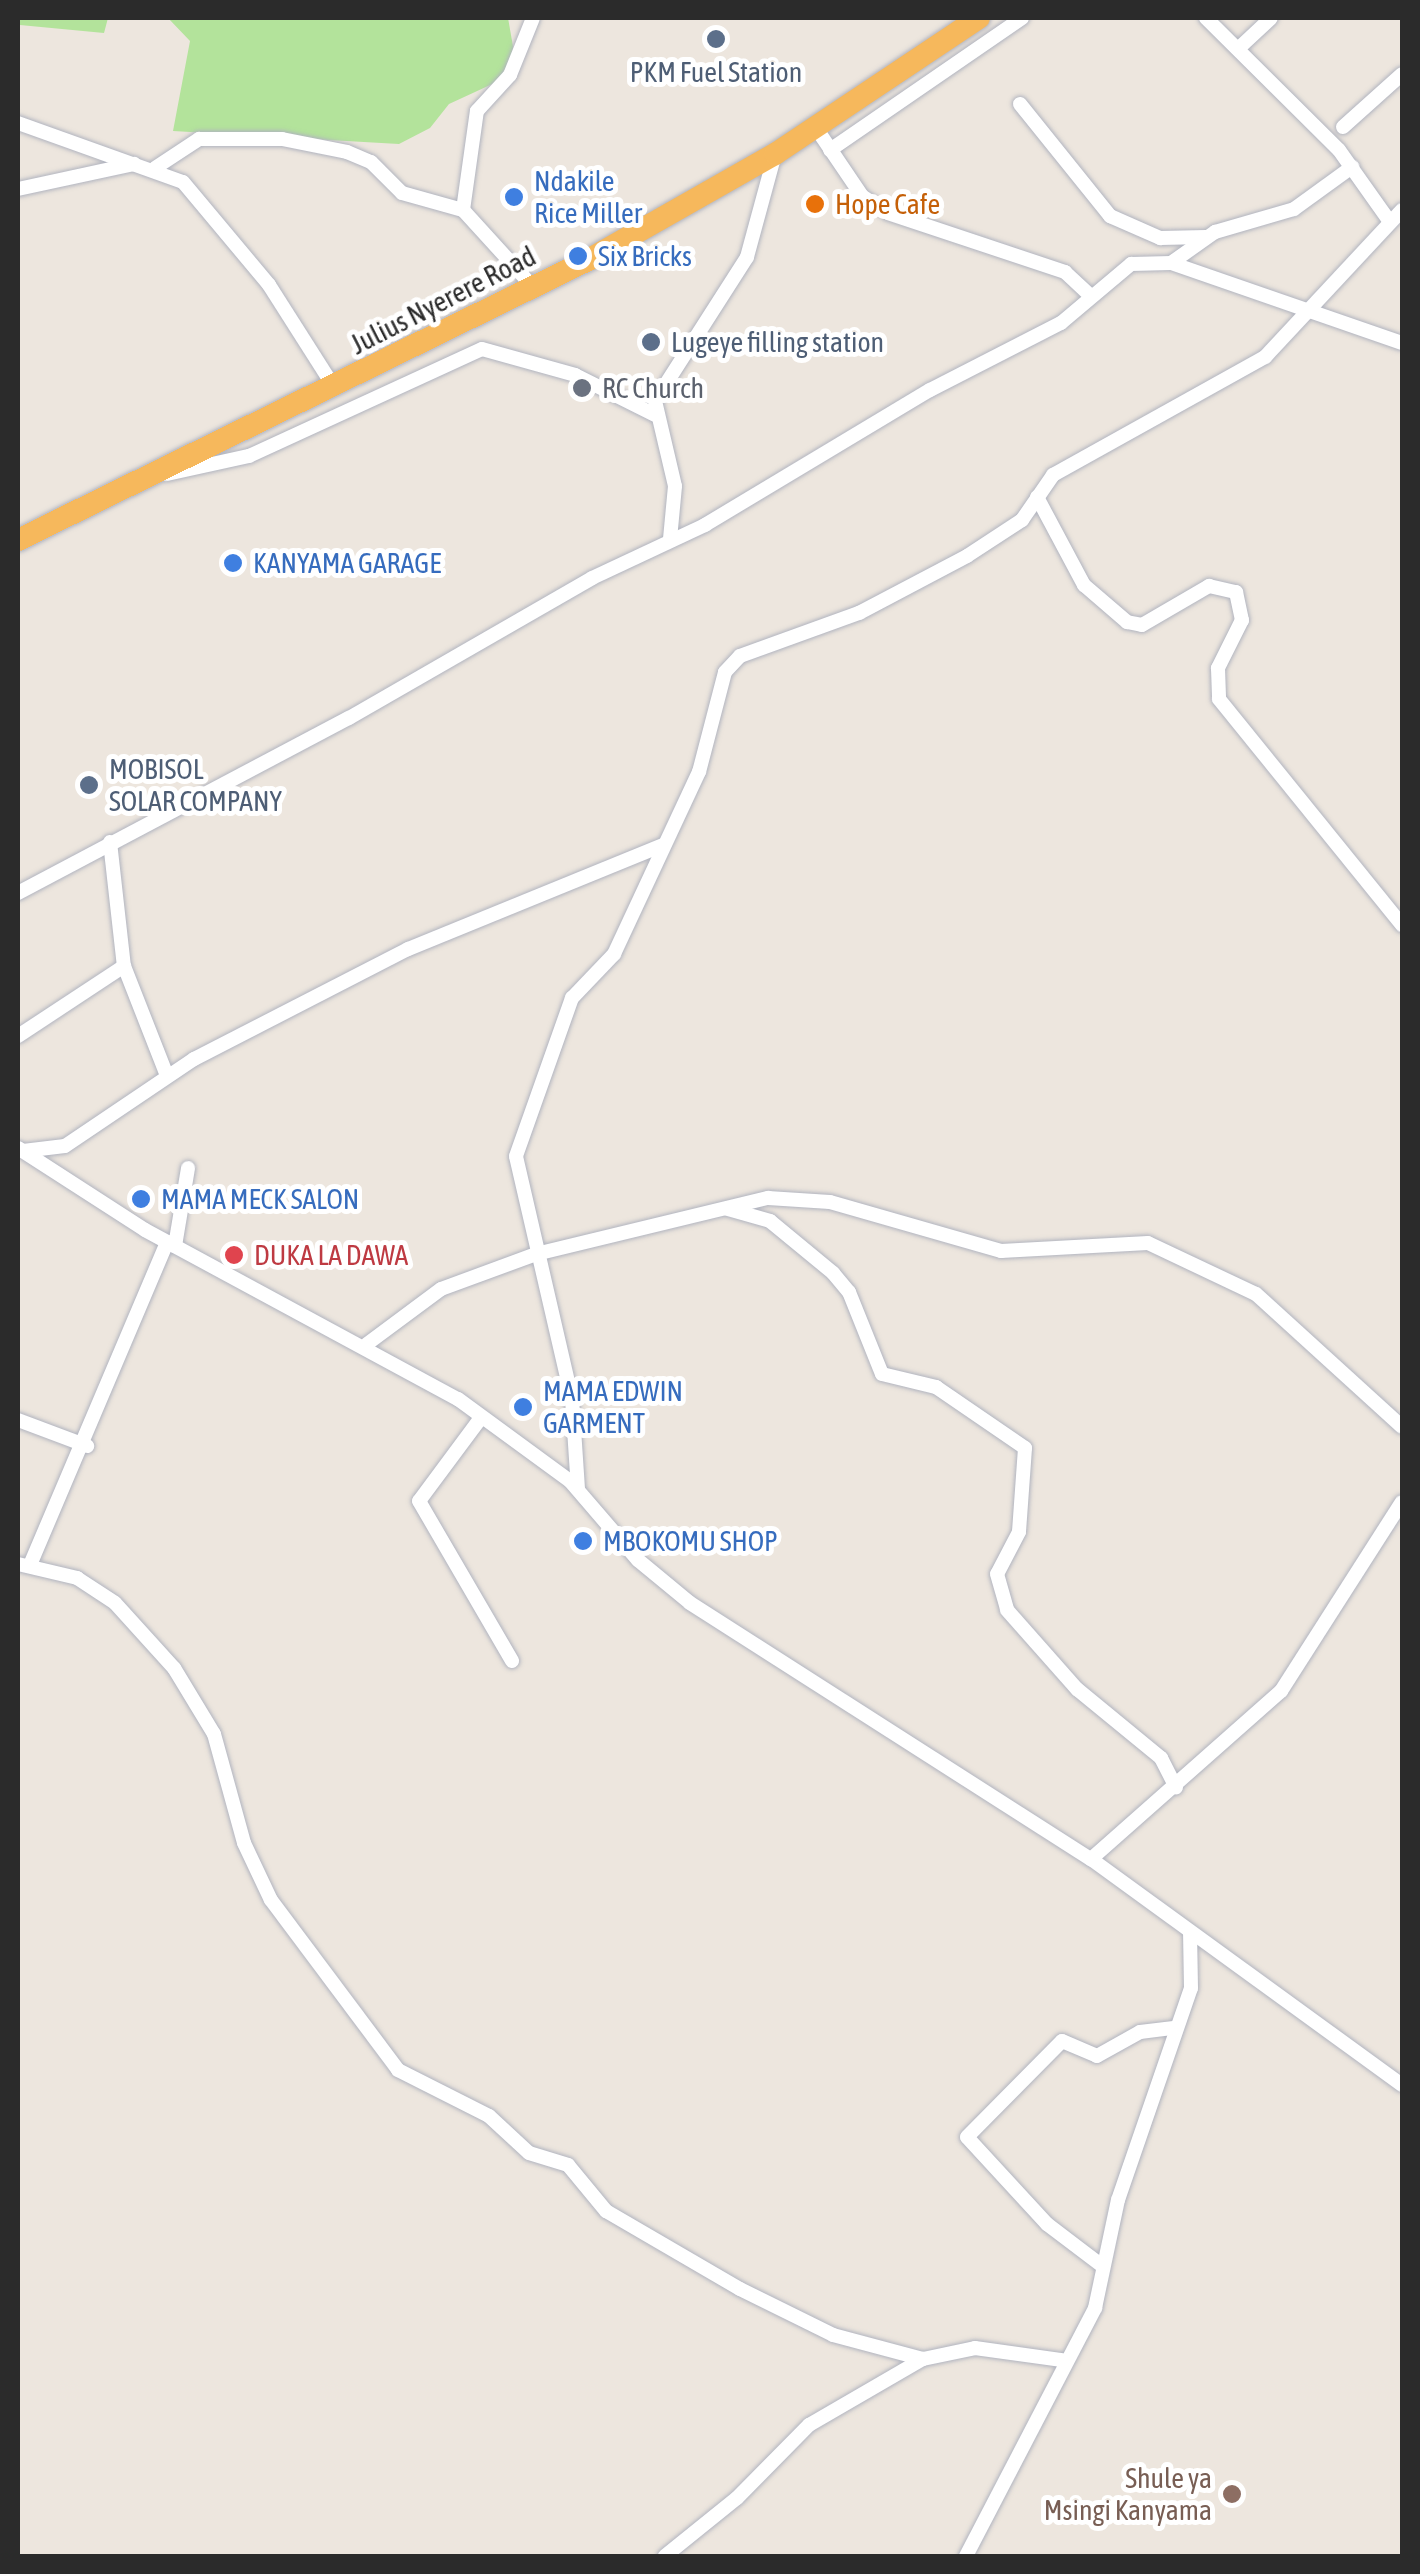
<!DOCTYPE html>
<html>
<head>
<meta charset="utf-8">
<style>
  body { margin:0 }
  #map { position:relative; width:1420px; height:2574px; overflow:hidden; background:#ede6de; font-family:"Asap Condensed",sans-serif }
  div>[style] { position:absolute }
  .green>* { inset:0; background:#b3e39b }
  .roads { filter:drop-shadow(0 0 2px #b1b4bf) drop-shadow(0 0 2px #b1b4bf) }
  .minor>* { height:14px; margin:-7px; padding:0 7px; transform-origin:7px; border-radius:7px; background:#fff }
  .trunk>* { height:22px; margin:-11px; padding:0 11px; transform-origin:11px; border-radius:11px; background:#f6b85c }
  .dots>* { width:28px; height:28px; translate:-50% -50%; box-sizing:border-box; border:5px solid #fff; border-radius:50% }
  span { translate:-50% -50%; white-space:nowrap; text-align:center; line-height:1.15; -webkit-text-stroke:10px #fff; paint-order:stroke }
  .service-label { font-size:28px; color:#4e5e75 }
  .left { translate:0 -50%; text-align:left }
  .shop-label { font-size:28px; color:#366cbe }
  .food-label { font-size:28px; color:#c56008 }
  .street-label { font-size:28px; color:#2b2b2b }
  .worship-label { font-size:28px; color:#5b616d }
  .health-label { font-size:28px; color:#be3a42 }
  .education-label { font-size:28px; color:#785e54 }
  .right { translate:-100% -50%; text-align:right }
  .frame { position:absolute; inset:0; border:20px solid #2b2b2b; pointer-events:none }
</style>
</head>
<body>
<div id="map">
  <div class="green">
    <i style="clip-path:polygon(18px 18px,108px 18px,104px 33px,20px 25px)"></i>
    <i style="clip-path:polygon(168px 18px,508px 18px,514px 52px,501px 80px,449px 104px,430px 128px,399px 144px,173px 131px,190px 41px)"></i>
  </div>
  <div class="roads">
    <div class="minor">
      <i style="left:1206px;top:18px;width:187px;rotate:44.8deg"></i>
      <i style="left:1339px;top:150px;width:88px;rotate:54.7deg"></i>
      <i style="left:1240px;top:47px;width:42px;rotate:-43.1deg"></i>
      <i style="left:1020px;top:104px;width:144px;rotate:51.2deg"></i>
      <i style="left:1110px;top:216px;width:55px;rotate:23.7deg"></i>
      <i style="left:1160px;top:238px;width:46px;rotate:-1.2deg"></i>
      <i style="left:18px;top:123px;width:175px;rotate:19.7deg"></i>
      <i style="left:183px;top:182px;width:134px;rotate:50.1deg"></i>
      <i style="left:269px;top:285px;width:121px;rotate:57.5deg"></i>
      <i style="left:1343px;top:127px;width:79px;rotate:-41.9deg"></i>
      <i style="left:816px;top:128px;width:82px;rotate:55.9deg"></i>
      <i style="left:862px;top:196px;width:31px;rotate:33deg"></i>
      <i style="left:888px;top:213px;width:187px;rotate:18.4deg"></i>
      <i style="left:1065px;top:272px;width:35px;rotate:43deg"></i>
      <i style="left:830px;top:150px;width:233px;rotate:-34.5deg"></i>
      <i style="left:155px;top:168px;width:53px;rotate:-33.4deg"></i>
      <i style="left:199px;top:139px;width:83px"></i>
      <i style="left:282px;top:139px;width:66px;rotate:11.3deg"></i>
      <i style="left:347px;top:152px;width:26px;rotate:23deg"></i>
      <i style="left:371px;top:162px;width:44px;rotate:45deg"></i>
      <i style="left:402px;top:193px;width:63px;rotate:15.6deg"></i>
      <i style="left:463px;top:210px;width:105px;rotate:47.7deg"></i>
      <i style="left:18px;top:189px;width:119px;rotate:-12.2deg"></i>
      <i style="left:463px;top:210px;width:100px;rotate:-82deg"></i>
      <i style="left:477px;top:111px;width:49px;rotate:-47.5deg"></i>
      <i style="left:510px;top:75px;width:61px;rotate:-68deg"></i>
      <i style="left:1171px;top:263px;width:54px;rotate:-35.2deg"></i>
      <i style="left:1215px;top:232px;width:82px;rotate:-16.2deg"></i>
      <i style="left:1294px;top:209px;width:72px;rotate:-35.9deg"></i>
      <i style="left:167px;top:474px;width:84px;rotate:-12.4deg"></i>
      <i style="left:249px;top:456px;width:256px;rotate:-24.7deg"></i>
      <i style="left:482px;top:349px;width:97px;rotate:15.6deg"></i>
      <i style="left:575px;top:375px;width:89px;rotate:26.6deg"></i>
      <i style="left:1037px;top:497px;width:100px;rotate:61.9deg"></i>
      <i style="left:1084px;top:585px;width:57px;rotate:40.7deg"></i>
      <i style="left:1127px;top:622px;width:15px;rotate:11deg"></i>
      <i style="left:1142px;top:625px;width:78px;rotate:-30.2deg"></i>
      <i style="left:1209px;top:586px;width:28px;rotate:13deg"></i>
      <i style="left:1236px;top:592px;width:29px;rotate:78deg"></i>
      <i style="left:1242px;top:620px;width:54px;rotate:116.6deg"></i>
      <i style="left:1218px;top:668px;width:31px;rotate:88deg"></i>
      <i style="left:1219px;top:699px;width:291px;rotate:51deg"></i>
      <i style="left:670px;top:539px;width:53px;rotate:-84.6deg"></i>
      <i style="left:675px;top:486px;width:87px;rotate:-103.2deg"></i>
      <i style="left:655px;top:401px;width:171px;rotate:-57.4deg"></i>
      <i style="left:747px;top:257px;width:107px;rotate:-74.8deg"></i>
      <i style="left:110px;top:842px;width:125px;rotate:83.6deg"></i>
      <i style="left:124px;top:966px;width:118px;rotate:68.6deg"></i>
      <i style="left:18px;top:893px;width:374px;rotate:-27.9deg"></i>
      <i style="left:349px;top:718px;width:280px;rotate:-29.9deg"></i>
      <i style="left:592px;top:578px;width:125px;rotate:-25.1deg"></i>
      <i style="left:705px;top:525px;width:262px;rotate:-31deg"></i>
      <i style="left:930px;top:390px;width:147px;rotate:-27.1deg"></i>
      <i style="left:1061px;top:323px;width:92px;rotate:-40.1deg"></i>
      <i style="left:1131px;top:264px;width:40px;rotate:-1.4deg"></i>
      <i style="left:1171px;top:263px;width:244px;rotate:19.1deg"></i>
      <i style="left:18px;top:1036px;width:127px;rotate:-33.4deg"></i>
      <i style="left:18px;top:1148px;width:151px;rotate:32.8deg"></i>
      <i style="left:145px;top:1230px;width:356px;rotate:28.4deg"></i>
      <i style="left:458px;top:1399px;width:139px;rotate:36.2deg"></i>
      <i style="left:570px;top:1481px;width:104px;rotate:49.3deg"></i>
      <i style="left:638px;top:1560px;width:67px;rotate:39.6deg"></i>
      <i style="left:690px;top:1603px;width:476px;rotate:32.6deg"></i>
      <i style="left:1091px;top:1859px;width:384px;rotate:36deg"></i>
      <i style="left:23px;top:1151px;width:42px;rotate:-6.8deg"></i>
      <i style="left:65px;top:1146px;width:156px;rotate:-34deg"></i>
      <i style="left:194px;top:1059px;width:241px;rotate:-27.2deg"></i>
      <i style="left:408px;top:949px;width:275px;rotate:-22.2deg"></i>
      <i style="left:728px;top:1209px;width:44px;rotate:15.9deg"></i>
      <i style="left:770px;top:1221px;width:82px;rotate:39.5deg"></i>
      <i style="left:833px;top:1273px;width:25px;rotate:50deg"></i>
      <i style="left:849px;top:1292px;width:88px;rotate:68.1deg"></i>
      <i style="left:882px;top:1374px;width:56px;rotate:13.5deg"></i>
      <i style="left:936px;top:1387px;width:108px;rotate:34.4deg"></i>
      <i style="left:1025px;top:1448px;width:84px;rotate:94.1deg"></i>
      <i style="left:1019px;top:1532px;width:47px;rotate:117.6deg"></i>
      <i style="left:997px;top:1574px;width:37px;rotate:74deg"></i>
      <i style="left:1007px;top:1610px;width:106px;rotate:48.5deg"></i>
      <i style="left:1077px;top:1689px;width:109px;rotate:39.4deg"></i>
      <i style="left:1161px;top:1758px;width:33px;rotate:63deg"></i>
      <i style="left:175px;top:1246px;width:79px;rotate:-80.5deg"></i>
      <i style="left:367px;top:1344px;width:92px;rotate:-36.6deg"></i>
      <i style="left:441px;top:1289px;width:101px;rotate:-20.2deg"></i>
      <i style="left:536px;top:1254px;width:239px;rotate:-13.6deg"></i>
      <i style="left:768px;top:1198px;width:62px;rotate:3.7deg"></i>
      <i style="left:830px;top:1202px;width:178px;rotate:16deg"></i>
      <i style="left:1001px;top:1251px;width:147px;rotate:-3.1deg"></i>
      <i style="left:1148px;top:1243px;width:119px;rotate:25.3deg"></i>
      <i style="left:1256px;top:1294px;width:197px;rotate:42.3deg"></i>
      <i style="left:480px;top:1419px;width:102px;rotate:126.6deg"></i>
      <i style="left:419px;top:1501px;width:185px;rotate:59.8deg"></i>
      <i style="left:18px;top:1420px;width:74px;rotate:20.6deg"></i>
      <i style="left:578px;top:1489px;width:90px;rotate:-93.8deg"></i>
      <i style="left:572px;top:1399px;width:249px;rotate:-103deg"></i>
      <i style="left:516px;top:1156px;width:168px;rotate:-70.5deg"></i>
      <i style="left:572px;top:998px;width:61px;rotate:-46.3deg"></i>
      <i style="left:614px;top:954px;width:201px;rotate:-65deg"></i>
      <i style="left:699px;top:772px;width:103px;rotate:-75.4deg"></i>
      <i style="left:725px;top:672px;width:22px;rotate:-47deg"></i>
      <i style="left:740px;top:656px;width:127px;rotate:-19.9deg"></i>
      <i style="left:859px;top:613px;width:122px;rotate:-27.8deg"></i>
      <i style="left:967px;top:556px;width:66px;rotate:-33.2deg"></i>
      <i style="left:1022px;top:520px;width:55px;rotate:-55.4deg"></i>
      <i style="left:1053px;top:475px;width:243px;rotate:-29.1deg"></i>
      <i style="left:1265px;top:357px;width:201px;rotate:-47deg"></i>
      <i style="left:18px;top:1564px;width:61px;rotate:13.3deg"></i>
      <i style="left:77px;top:1578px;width:45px;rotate:33.3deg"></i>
      <i style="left:115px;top:1603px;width:88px;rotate:47.8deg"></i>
      <i style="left:174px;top:1668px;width:77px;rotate:58.8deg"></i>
      <i style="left:214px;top:1734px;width:113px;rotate:74.6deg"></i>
      <i style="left:244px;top:1843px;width:63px;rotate:64.7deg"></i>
      <i style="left:271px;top:1900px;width:212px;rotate:53.2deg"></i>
      <i style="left:398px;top:2070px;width:102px;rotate:26.8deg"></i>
      <i style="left:489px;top:2116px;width:54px;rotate:42.8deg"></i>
      <i style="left:529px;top:2153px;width:41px;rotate:17.1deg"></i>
      <i style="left:568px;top:2165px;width:60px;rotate:50.4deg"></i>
      <i style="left:606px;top:2211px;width:155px;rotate:30.2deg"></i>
      <i style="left:740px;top:2289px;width:104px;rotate:26.3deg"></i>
      <i style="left:833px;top:2335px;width:93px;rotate:14.9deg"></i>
      <i style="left:30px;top:1565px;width:351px;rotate:-67deg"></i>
      <i style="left:1091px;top:1859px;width:254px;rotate:-41.5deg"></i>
      <i style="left:1281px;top:1691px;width:224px;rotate:-57.4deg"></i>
      <i style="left:1101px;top:2265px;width:68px;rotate:-142.8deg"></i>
      <i style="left:1047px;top:2224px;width:118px;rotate:-132.6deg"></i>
      <i style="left:967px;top:2137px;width:135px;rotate:-45.3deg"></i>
      <i style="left:1062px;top:2041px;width:38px;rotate:23deg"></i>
      <i style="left:1097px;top:2056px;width:49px;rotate:-29.2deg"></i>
      <i style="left:1140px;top:2032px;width:34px;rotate:-7deg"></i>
      <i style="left:665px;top:2556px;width:92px;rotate:-38.9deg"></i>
      <i style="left:737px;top:2498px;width:103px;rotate:-45.4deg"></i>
      <i style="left:809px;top:2425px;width:132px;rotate:-30.1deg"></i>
      <i style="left:923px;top:2359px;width:53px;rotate:-11.9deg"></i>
      <i style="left:975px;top:2348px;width:88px;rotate:7.9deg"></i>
      <i style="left:966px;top:2556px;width:280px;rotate:-62.5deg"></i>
      <i style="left:1095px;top:2308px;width:110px;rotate:-78deg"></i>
      <i style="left:1118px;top:2200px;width:224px;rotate:-71deg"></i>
      <i style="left:1191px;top:1988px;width:55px;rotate:-91deg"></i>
    </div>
    <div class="trunk">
      <i style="left:18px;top:540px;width:637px;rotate:-26.16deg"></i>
      <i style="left:590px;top:259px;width:213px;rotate:-29.6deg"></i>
      <i style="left:775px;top:154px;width:245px;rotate:-33.7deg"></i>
    </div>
  </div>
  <div class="dots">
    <i style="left:716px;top:39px;background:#5c6f8a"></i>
    <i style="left:514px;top:197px;background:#3f7fe0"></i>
    <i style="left:815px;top:204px;background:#e8710a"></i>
    <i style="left:578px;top:256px;background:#3f7fe0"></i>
    <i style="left:651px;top:342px;background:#5c6f8a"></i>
    <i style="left:582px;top:388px;background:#6b7280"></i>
    <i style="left:233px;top:563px;background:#3f7fe0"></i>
    <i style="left:89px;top:785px;background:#5c6f8a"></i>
    <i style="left:141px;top:1199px;background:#3f7fe0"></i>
    <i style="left:234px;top:1255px;background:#e0444e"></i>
    <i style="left:523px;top:1407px;background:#3f7fe0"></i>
    <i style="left:583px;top:1541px;background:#3f7fe0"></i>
    <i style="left:1232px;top:2494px;background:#8d6e63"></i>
  </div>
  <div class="service-label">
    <span style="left:716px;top:72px">PKM Fuel Station</span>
    <span class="left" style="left:671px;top:342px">Lugeye filling station</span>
    <span class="left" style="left:109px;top:785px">MOBISOL<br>SOLAR COMPANY</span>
  </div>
  <div class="shop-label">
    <span class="left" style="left:534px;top:197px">Ndakile<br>Rice Miller</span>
    <span class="left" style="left:598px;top:256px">Six Bricks</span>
    <span class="left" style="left:253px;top:563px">KANYAMA GARAGE</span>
    <span class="left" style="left:161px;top:1199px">MAMA MECK SALON</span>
    <span class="left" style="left:543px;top:1407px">MAMA EDWIN<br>GARMENT</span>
    <span class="left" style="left:603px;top:1541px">MBOKOMU SHOP</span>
  </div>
  <div class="food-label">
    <span class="left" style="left:835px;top:204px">Hope Cafe</span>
  </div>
  <div class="street-label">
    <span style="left:443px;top:300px;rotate:-27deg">Julius Nyerere Road</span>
  </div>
  <div class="worship-label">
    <span class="left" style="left:602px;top:388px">RC Church</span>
  </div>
  <div class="health-label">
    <span class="left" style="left:254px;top:1255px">DUKA LA DAWA</span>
  </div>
  <div class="education-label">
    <span class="right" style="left:1212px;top:2494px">Shule ya<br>Msingi Kanyama</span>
  </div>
  <div class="frame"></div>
</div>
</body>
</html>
